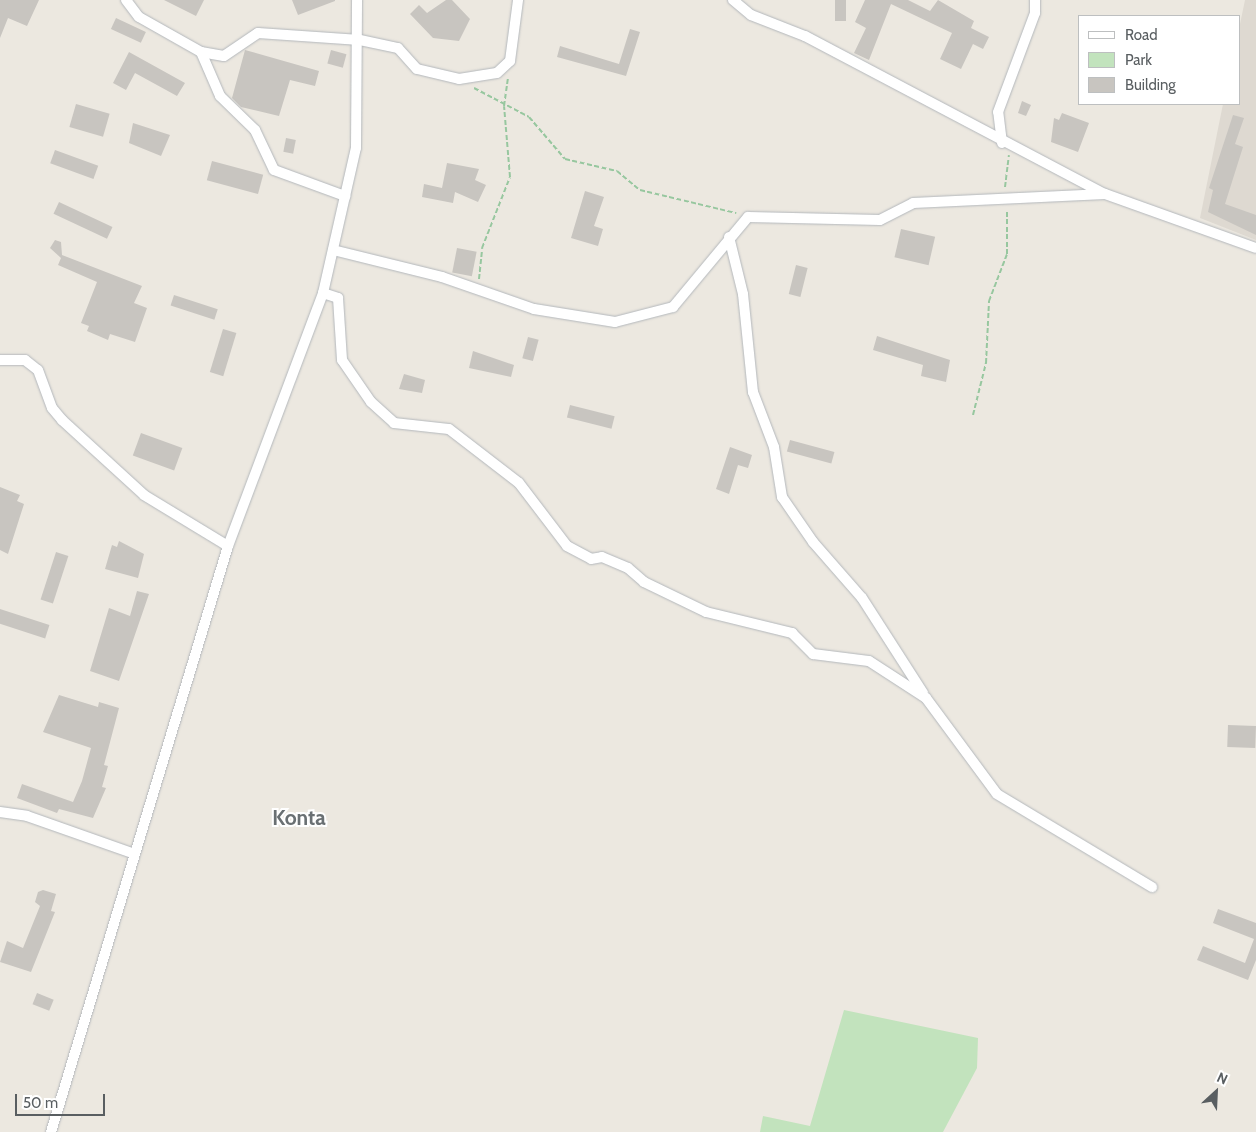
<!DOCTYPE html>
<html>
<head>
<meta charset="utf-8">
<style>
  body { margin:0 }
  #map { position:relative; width:1256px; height:1132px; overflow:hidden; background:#ece8e0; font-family:Cabin,sans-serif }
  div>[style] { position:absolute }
  .education>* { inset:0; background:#ded9d1 }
  .green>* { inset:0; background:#c2e3bd }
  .building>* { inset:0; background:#c8c5c0; transform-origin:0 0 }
  .path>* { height:2px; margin-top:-1px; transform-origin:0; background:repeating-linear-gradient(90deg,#97c79f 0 5px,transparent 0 7.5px) }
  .roads { filter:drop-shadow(0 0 1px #b3b7bb) drop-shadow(0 0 1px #b3b7bb) }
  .minor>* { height:10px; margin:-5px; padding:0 5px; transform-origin:5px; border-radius:5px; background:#fff }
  span { translate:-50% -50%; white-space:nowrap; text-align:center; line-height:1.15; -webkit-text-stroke:4px #fff; paint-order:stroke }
  .district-label { font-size:21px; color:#6a7073; font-weight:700 }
  .legend { position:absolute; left:1078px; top:15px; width:162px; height:90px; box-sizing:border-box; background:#fff; border:1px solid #bdbfc0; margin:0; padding:6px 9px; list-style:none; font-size:15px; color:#595e61 }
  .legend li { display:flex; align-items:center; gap:10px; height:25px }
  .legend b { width:25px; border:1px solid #bdbfc0 }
  .north { position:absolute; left:1191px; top:1067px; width:50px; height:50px; -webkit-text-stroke:4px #fff; paint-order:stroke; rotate:25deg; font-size:14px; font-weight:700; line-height:20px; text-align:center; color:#595e61 }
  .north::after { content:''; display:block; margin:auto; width:18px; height:22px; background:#595e61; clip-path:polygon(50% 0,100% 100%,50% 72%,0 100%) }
  .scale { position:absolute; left:15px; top:1094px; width:90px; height:22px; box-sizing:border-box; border:2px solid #595e61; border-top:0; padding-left:6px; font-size:15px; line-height:18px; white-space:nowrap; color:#595e61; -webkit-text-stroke:4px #fff; paint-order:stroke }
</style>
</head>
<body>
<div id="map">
  <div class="education">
    <i style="clip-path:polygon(1245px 0,1256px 0,1256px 240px,1200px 218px,1223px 104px,1240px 104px,1240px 24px)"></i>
  </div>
  <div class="green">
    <i style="clip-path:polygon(844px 1010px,978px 1038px,977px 1068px,943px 1132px,760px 1132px,763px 1116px,810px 1126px)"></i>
  </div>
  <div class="building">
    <i style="clip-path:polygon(0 0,39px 0,27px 26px,8px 18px,0 38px)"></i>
    <i style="clip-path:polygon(164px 0,204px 0,196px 16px)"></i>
    <i style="clip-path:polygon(292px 0,335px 0,335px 1px,298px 15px)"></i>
    <i style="clip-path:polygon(446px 0,452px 0,470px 19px,459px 41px,433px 38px,410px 14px,419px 5px,427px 13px)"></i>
    <i style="left:835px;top:0;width:11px;height:21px"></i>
    <i style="clip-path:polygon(865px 0,908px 0,930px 11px,938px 0,974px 21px,971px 28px,989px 37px,983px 49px,973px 44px,961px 69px,940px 59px,952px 33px,891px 4px,869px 60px,854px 53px,866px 28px,855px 22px)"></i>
    <i style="left:116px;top:18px;width:33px;height:12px;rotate:25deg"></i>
    <i style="clip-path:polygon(630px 29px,640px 32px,626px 76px,557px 57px,560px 46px,619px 64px)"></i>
    <i style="clip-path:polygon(245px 50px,319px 71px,315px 86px,290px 80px,279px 116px,241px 107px,232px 98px)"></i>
    <i style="left:331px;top:50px;width:16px;height:14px;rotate:15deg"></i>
    <i style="clip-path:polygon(129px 52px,185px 83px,177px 96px,135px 73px,126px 90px,113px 83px)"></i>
    <i style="clip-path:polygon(1022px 101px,1031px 105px,1026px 116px,1018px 113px)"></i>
    <i style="left:76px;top:104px;width:35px;height:24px;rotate:16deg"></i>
    <i style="clip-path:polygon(1062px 113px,1089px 123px,1078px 152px,1051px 142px,1054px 118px,1059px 120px)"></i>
    <i style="clip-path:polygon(1233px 115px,1244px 118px,1235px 144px,1243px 147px,1225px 204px,1256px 215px,1256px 235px,1208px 212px,1213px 190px,1209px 188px)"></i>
    <i style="clip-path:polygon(133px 123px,170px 135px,161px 156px,129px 143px)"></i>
    <i style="left:286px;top:138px;width:10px;height:14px;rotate:11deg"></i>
    <i style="left:55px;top:150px;width:46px;height:14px;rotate:20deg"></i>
    <i style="left:212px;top:161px;width:53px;height:20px;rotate:15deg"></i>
    <i style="clip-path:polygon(447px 163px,479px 169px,475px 180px,486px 185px,478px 202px,455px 192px,453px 203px,422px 197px,424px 184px,442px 188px)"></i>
    <i style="clip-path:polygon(585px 191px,604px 197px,594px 226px,603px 229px,598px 246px,571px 238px)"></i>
    <i style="left:59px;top:202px;width:59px;height:13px;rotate:25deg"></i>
    <i style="left:901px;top:229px;width:35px;height:29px;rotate:13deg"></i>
    <i style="clip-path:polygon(55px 240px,61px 242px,62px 255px,142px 286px,134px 303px,147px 308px,135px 342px,110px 334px,108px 340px,87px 331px,89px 326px,81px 323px,97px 282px,58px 265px,61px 258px,50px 248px)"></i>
    <i style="left:457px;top:248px;width:20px;height:25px;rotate:11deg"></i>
    <i style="left:796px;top:265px;width:12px;height:30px;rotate:14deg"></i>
    <i style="left:174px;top:295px;width:46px;height:11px;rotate:18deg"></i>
    <i style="left:223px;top:329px;width:14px;height:45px;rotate:17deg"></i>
    <i style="clip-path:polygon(877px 336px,950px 360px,946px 382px,921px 376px,923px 365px,873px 350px)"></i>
    <i style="left:528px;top:337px;width:11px;height:22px;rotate:15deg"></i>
    <i style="clip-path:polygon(473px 351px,514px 365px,511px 377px,469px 368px)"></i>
    <i style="clip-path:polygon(404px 374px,425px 380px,422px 393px,399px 389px)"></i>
    <i style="left:570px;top:405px;width:46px;height:13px;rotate:14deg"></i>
    <i style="left:141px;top:433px;width:44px;height:24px;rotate:20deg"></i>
    <i style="left:790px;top:440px;width:46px;height:12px;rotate:15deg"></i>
    <i style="clip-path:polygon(730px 447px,752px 455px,748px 468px,738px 465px,729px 494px,716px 489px)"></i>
    <i style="clip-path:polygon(0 487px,20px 495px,17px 501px,24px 504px,8px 554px,0 550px)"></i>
    <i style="clip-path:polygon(119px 541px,144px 554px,138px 578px,105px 569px,112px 545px,117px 547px)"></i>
    <i style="left:56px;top:552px;width:13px;height:50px;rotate:18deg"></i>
    <i style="clip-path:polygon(137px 591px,149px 594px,119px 681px,90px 671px,109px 608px,130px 616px)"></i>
    <i style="left:0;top:609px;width:52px;height:14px;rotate:18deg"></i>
    <i style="clip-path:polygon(59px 695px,98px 707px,99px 702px,119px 708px,104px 765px,108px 766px,102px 787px,106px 788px,93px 818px,59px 809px,57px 813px,17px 798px,22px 784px,73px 802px,82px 781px,91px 748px,43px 732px)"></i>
    <i style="left:1228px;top:725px;width:28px;height:22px;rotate:2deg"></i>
    <i style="clip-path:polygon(43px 890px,56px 894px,51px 911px,55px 912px,31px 972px,0 962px,7px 941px,23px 948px,40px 906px,35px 902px,38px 892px)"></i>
    <i style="clip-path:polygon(1218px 909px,1256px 923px,1256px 960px,1248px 980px,1197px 960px,1203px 946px,1245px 963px,1254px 939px,1213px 923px)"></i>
    <i style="left:37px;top:993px;width:18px;height:12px;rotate:22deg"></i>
  </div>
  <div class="path">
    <i style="left:474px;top:88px;width:62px;rotate:27.8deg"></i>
    <i style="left:529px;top:117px;width:55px;rotate:49.4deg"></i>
    <i style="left:565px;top:159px;width:53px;rotate:13deg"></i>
    <i style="left:617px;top:171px;width:30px;rotate:40deg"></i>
    <i style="left:640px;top:190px;width:99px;rotate:13.5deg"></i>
    <i style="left:1005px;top:187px;width:32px;rotate:-83deg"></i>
    <i style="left:479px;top:279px;width:31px;rotate:-84deg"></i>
    <i style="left:482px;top:248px;width:76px;rotate:-68.5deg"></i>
    <i style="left:510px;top:177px;width:71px;rotate:-94.8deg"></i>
    <i style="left:504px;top:106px;width:28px;rotate:-82deg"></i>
    <i style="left:973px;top:415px;width:54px;rotate:-76deg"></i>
    <i style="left:986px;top:363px;width:62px;rotate:-87.2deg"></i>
    <i style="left:989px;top:301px;width:50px;rotate:-69deg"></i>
    <i style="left:1007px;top:254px;width:45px;rotate:-90deg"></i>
  </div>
  <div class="roads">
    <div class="minor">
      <i style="left:126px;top:0;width:21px;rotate:53deg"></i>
      <i style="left:139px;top:17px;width:71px;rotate:29.4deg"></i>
      <i style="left:201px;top:52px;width:48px;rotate:66.6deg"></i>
      <i style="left:220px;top:96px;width:49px;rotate:44.2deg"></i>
      <i style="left:255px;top:130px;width:44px;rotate:64.6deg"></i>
      <i style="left:274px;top:170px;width:76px;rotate:20.1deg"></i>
      <i style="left:733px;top:0;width:23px;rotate:40deg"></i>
      <i style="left:751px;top:15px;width:58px;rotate:21.3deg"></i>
      <i style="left:805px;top:36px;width:339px;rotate:27.8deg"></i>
      <i style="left:1105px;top:194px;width:160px;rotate:19.7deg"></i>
      <i style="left:201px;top:52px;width:23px;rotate:10deg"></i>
      <i style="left:224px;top:56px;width:41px;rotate:-34.1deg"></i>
      <i style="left:258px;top:33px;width:102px;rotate:3.9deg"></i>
      <i style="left:360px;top:40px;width:39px;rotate:12deg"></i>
      <i style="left:398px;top:48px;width:28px;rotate:48deg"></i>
      <i style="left:417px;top:69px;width:43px;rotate:13.4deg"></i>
      <i style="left:459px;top:79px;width:38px;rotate:-9deg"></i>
      <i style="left:497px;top:73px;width:18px;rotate:-43deg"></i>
      <i style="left:510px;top:61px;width:62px;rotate:-82.5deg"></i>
      <i style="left:1002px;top:143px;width:31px;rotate:-97deg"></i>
      <i style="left:998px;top:112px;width:106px;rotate:-69.5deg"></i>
      <i style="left:1035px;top:13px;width:13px;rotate:-90deg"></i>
      <i style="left:729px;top:237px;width:59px;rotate:76.2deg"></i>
      <i style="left:743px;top:294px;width:99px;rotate:84.2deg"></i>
      <i style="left:753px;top:392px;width:59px;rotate:69.1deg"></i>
      <i style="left:774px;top:447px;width:51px;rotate:80.9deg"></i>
      <i style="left:782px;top:497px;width:55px;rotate:55.4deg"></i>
      <i style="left:813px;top:542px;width:74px;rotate:48.8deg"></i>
      <i style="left:862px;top:598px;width:113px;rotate:57.3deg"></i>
      <i style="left:333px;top:250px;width:112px;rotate:13.9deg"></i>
      <i style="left:442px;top:277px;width:97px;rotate:19.2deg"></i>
      <i style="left:534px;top:309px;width:82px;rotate:9.1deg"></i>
      <i style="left:615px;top:322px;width:60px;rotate:-14.5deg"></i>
      <i style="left:673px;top:307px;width:117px;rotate:-50.2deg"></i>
      <i style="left:748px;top:217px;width:132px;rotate:1.3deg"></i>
      <i style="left:880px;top:220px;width:37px;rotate:-27deg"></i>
      <i style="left:913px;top:203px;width:192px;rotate:-2.7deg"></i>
      <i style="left:323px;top:293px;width:16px;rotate:18deg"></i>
      <i style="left:338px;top:298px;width:62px;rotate:86.3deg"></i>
      <i style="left:342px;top:360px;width:51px;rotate:55.4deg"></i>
      <i style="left:371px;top:402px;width:31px;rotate:42deg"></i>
      <i style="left:394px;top:423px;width:55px;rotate:6.2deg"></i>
      <i style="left:449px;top:429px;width:88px;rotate:37.6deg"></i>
      <i style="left:519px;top:483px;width:79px;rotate:52.7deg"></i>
      <i style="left:567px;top:546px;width:27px;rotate:28deg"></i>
      <i style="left:591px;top:559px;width:11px;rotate:-10deg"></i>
      <i style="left:602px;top:557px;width:28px;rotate:23deg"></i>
      <i style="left:628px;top:568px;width:21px;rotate:41deg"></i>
      <i style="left:644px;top:582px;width:69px;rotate:25.8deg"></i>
      <i style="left:706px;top:612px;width:89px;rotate:13.7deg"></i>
      <i style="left:792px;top:633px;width:30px;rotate:45deg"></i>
      <i style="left:813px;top:654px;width:56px;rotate:7.1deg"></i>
      <i style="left:869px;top:661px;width:68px;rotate:33deg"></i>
      <i style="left:926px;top:698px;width:119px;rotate:53.5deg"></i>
      <i style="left:997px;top:794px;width:181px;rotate:31deg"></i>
      <i style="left:0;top:360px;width:25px"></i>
      <i style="left:25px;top:360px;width:16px;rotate:38deg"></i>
      <i style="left:38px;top:370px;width:40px;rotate:69.8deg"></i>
      <i style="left:52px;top:408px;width:16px;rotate:50deg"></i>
      <i style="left:62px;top:420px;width:111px;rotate:42.4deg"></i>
      <i style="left:144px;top:495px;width:98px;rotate:31.3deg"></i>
      <i style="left:0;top:812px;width:27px;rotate:8deg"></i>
      <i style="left:27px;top:816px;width:114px;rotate:19.4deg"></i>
      <i style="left:51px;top:1132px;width:612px;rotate:-73.19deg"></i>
      <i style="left:228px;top:546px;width:270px;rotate:-69.4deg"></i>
      <i style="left:323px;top:293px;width:149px;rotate:-77.2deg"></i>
      <i style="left:356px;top:148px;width:148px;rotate:-89.6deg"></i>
    </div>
  </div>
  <div class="district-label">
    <span style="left:299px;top:818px">Konta</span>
  </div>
  <ul class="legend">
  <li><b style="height:6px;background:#fff"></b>Road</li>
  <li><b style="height:14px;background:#c2e3bd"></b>Park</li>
  <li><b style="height:14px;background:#c8c5c0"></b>Building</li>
  </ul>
  <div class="north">N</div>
  <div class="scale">50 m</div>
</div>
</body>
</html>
